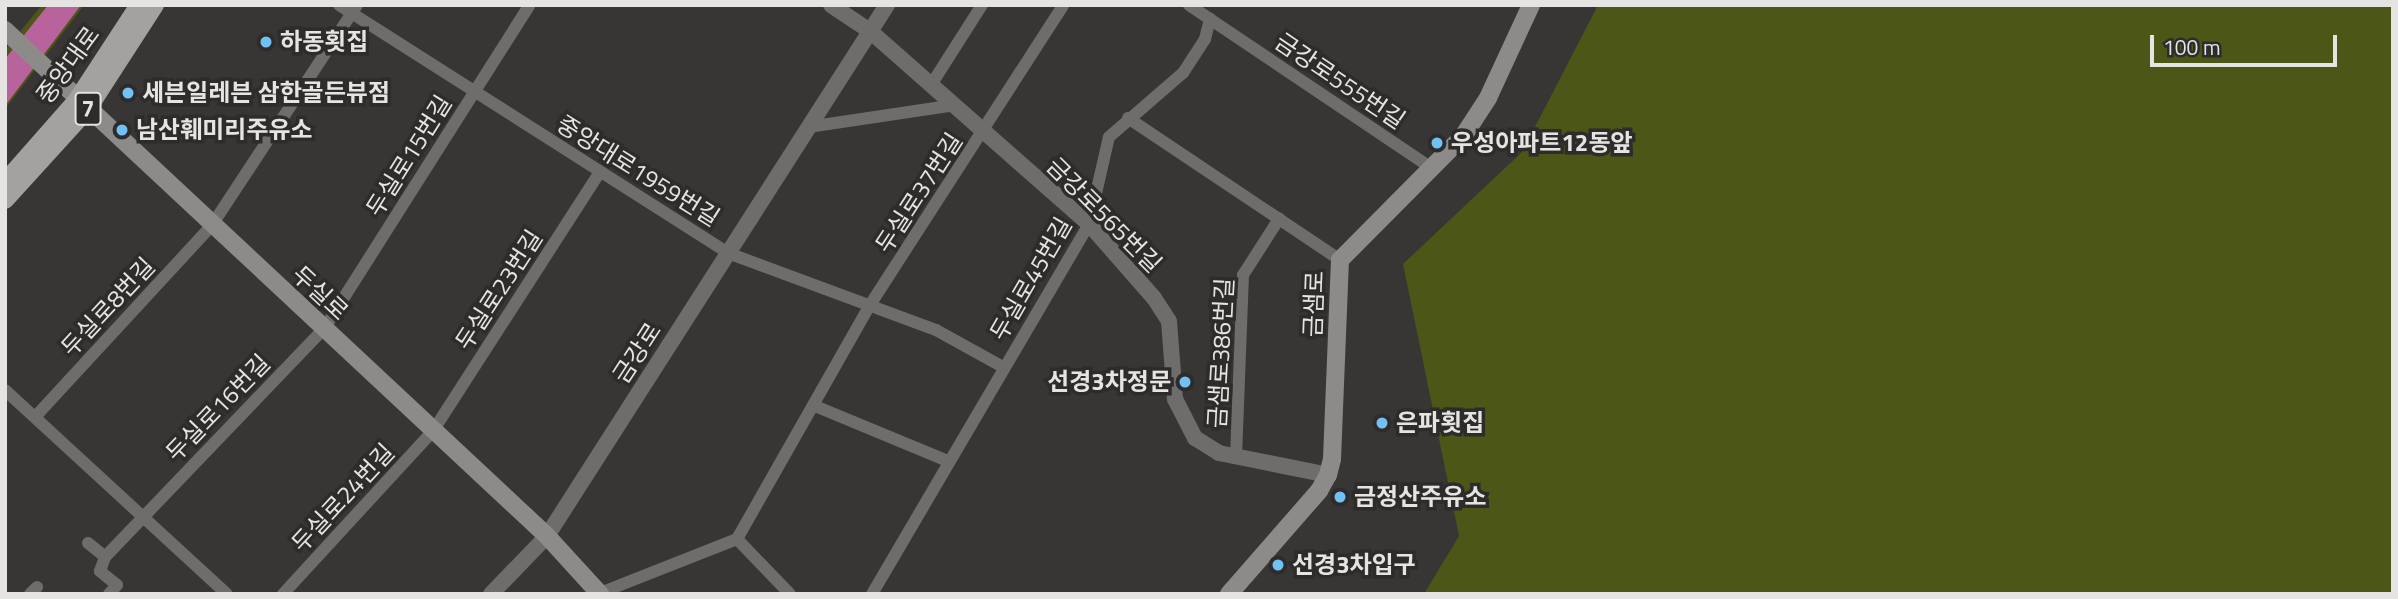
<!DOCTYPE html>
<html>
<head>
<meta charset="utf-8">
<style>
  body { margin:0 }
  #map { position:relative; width:2398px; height:599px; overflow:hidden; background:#383634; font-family:"Titillium Web","Noto Sans KR",sans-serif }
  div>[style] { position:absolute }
  .green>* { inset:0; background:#4c5616 }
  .water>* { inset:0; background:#b8639c }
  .minor>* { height:12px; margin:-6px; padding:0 6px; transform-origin:6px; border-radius:6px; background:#6e6d6c }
  .tertiary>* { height:16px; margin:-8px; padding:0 8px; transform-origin:8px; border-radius:8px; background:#6e6d6c }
  .secondary>* { height:18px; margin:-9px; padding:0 9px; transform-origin:9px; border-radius:9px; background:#8c8b89 }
  .primary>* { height:18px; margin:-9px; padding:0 9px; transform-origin:9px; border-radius:9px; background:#a4a2a0 }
  .dots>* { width:19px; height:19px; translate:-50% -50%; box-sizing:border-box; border:4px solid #2e2c2a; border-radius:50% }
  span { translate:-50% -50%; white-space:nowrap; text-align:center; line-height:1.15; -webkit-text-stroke:7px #2e2c2a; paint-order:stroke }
  .shield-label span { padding:2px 5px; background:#2e2c2a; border:2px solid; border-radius:5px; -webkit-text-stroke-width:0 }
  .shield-label { font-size:23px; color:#e6e4e3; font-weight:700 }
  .poi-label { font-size:24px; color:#e6e4e3; font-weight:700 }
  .left { translate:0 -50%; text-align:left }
  .right { translate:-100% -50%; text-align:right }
  .street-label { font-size:24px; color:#e6e4e3 }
  .frame { position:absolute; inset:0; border:7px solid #e6e4e3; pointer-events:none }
  .scale { position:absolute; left:2150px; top:35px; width:187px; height:32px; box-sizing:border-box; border:4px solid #e6e4e3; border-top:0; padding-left:9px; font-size:21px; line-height:24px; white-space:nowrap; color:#e6e4e3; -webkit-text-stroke:5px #2e2c2a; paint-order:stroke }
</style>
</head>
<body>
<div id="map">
  <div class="green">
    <i style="clip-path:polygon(42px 5px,84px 5px,5px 109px,5px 50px)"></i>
    <i style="clip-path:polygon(1598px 5px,2393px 5px,2393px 594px,1424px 594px,1459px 536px,1403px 264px,1522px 152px)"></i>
  </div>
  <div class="water">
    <i style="clip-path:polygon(48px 5px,81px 5px,5px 106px,5px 59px)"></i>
  </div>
  <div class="minor">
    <i style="left:339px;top:5px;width:461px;rotate:32.5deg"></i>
    <i style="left:728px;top:253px;width:222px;rotate:20.3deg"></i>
    <i style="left:936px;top:330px;width:77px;rotate:28.9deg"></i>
    <i style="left:1189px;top:5px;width:293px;rotate:33.9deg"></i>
    <i style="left:931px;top:85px;width:95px;rotate:-57.5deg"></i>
    <i style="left:1128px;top:118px;width:255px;rotate:33.8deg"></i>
    <i style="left:808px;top:127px;width:149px;rotate:-8.5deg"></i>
    <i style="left:5px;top:390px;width:301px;rotate:42.6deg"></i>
    <i style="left:815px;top:406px;width:144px;rotate:22.5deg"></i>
    <i style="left:35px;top:417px;width:261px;rotate:-47.3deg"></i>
    <i style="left:212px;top:225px;width:263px;rotate:-56.6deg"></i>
    <i style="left:1236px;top:457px;width:182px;rotate:-87.8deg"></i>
    <i style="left:1243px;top:275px;width:67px;rotate:-57.3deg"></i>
    <i style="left:737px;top:539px;width:76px;rotate:46.1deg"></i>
    <i style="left:88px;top:543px;width:22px;rotate:39deg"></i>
    <i style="left:600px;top:593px;width:147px;rotate:-21.5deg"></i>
    <i style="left:737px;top:539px;width:269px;rotate:-60.4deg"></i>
    <i style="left:870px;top:305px;width:357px;rotate:-57.2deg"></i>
    <i style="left:30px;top:594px;width:10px;rotate:-45deg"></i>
    <i style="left:109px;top:594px;width:12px;rotate:-48deg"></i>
    <i style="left:117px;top:585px;width:22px;rotate:-141deg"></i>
    <i style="left:100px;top:571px;width:15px;rotate:-70deg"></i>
    <i style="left:105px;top:557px;width:316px;rotate:-46.2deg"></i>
    <i style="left:324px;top:329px;width:384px;rotate:-57.6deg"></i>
    <i style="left:283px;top:594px;width:222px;rotate:-47.4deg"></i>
    <i style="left:433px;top:431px;width:308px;rotate:-57.2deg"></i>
    <i style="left:872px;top:594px;width:429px;rotate:-59.6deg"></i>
    <i style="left:1089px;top:224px;width:89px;rotate:-77.1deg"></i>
    <i style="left:1109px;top:137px;width:98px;rotate:-40.9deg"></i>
    <i style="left:1183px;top:73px;width:40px;rotate:-57.1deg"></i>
    <i style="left:1205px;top:39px;width:21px;rotate:-76deg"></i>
  </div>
  <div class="tertiary">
    <i style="left:831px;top:5px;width:47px;rotate:33.7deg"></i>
    <i style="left:870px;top:31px;width:292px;rotate:41.4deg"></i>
    <i style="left:1089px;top:224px;width:98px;rotate:48.7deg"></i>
    <i style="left:1154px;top:298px;width:27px;rotate:57deg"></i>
    <i style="left:1169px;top:321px;width:78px;rotate:85.6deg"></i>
    <i style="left:1175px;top:399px;width:44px;rotate:62.9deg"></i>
    <i style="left:1195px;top:438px;width:28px;rotate:32deg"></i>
    <i style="left:1219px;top:453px;width:111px;rotate:11.4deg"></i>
    <i style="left:491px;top:594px;width:81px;rotate:-46deg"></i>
    <i style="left:547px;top:536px;width:631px;rotate:-57.37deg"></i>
  </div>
  <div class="secondary">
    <i style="left:5px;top:30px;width:741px;rotate:43.03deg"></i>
    <i style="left:547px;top:536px;width:79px;rotate:47.6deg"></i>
    <i style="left:1229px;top:594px;width:137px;rotate:-48.9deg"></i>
    <i style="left:1319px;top:491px;width:18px;rotate:-61deg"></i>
    <i style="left:1328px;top:475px;width:16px;rotate:-76deg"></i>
    <i style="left:1332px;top:459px;width:199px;rotate:-87.7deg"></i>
    <i style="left:1340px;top:260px;width:176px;rotate:-45.2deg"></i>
    <i style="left:1464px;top:135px;width:44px;rotate:-57deg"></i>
    <i style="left:1488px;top:98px;width:102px;rotate:-65.2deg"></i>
  </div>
  <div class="primary">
    <i style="left:5px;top:182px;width:109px;rotate:-48.7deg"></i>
    <i style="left:77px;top:100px;width:113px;rotate:-56.9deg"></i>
    <i style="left:5px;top:200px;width:122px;rotate:-47.7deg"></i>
    <i style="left:87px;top:110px;width:125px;rotate:-57.1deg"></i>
  </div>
  <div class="dots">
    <i style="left:266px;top:42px;background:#71c1f5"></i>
    <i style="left:128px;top:93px;background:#71c1f5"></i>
    <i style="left:122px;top:130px;background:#71c1f5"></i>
    <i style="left:1437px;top:143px;background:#71c1f5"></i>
    <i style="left:1185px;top:382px;background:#71c1f5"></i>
    <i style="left:1382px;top:423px;background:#71c1f5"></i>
    <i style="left:1340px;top:497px;background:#71c1f5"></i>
    <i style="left:1278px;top:565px;background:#71c1f5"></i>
  </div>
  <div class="shield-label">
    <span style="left:88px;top:109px">7</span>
  </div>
  <div class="poi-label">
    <span class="left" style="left:280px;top:42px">하동횟집</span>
    <span class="left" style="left:142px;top:93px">세븐일레븐 삼한골든뷰점</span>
    <span class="left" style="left:136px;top:130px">남산훼미리주유소</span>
    <span class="left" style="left:1451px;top:143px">우성아파트12동앞</span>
    <span class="right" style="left:1171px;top:382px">선경3차정문</span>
    <span class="left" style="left:1396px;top:423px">은파횟집</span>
    <span class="left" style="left:1354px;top:497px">금정산주유소</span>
    <span class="left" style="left:1292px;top:565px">선경3차입구</span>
  </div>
  <div class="street-label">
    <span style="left:68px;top:65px;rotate:-54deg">중앙대로</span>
    <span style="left:1340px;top:81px;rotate:34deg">금강로555번길</span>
    <span style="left:409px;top:156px;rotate:-58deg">두실로15번길</span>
    <span style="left:638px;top:171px;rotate:32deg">중앙대로1959번길</span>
    <span style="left:919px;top:193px;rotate:-57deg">두실로37번길</span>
    <span style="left:1104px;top:215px;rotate:45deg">금강로565번길</span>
    <span style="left:1031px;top:279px;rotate:-60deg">두실로45번길</span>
    <span style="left:499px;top:290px;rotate:-57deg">두실로23번길</span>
    <span style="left:320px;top:293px;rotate:43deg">두실로</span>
    <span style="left:1314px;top:304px;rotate:-88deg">금샘로</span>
    <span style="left:108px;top:307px;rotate:-47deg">두실로8번길</span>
    <span style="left:637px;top:353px;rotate:-57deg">금강로</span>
    <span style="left:1221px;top:353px;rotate:-87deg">금샘로386번길</span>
    <span style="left:218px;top:408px;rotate:-46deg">두실로16번길</span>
    <span style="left:343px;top:498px;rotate:-47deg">두실로24번길</span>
  </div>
  <div class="frame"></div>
  <div class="scale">100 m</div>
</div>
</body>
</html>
